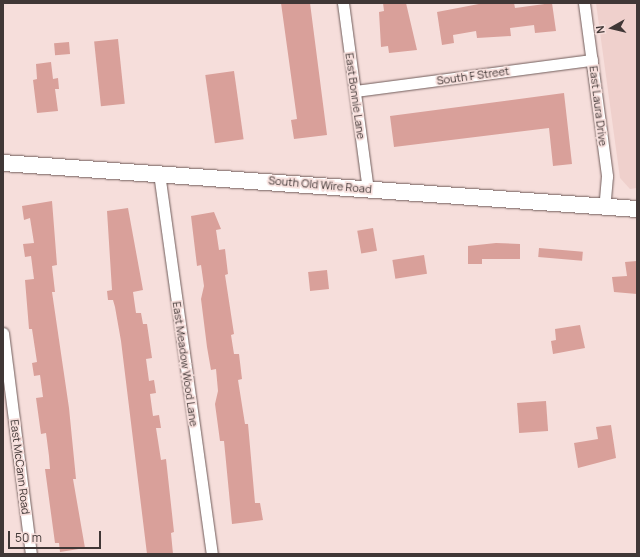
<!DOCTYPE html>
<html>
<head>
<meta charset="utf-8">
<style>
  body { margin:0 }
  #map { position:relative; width:640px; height:557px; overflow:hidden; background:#f6dedb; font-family:Manrope,sans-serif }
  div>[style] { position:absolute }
  .built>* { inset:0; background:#efd0cc }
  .building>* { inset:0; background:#d9a09a; transform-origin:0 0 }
  .roads { filter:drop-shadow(0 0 1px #705c5a) drop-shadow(0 0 1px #705c5a) }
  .street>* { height:11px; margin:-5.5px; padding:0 5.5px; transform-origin:5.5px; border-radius:5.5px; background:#fff }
  .secondary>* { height:16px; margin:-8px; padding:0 8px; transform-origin:8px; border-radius:8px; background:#fff }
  span { translate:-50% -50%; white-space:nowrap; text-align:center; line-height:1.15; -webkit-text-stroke:3.5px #f6dedb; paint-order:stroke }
  .street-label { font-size:11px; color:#403736 }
  .frame { position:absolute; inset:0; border:4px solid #403736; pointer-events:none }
  .north { position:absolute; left:592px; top:8px; width:40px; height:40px; -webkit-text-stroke:3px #f6dedb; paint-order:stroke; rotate:262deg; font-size:11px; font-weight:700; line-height:16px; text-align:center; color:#403736 }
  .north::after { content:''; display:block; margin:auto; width:14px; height:18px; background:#403736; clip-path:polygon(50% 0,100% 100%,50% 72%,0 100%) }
  .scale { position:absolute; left:8px; top:531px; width:93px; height:18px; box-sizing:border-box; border:2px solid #403736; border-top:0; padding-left:5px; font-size:12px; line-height:14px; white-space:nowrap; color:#403736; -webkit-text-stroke:3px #f6dedb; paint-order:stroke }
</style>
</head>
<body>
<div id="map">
  <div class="built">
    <i style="clip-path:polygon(596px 3px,637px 3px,637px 188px,630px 189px,620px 178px)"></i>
  </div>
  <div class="building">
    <i style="clip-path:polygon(281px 3px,310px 3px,327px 135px,294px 139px,291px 120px,297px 119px)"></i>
    <i style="clip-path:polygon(383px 3px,406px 3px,417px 50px,389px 53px,388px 46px,381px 47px,379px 12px,384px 11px)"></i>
    <i style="clip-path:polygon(484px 3px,514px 3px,515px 8px,552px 3px,556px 31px,535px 33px,534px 25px,510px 28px,511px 36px,477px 38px,476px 31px,453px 35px,454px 43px,442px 45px,437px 12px)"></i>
    <i style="left:118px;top:39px;width:65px;height:24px;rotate:84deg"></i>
    <i style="left:69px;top:42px;width:12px;height:15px;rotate:85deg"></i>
    <i style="clip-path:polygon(51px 62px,53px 79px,58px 78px,59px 89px,55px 89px,58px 111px,37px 113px,33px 80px,37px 79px,36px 64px)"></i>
    <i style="left:234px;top:71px;width:69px;height:29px;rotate:82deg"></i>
    <i style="clip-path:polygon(564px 93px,572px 164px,553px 166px,549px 128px,394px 147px,390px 116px)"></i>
    <i style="clip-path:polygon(52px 201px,57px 265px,52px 266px,55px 292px,52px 292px,69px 408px,76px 479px,73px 479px,85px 548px,60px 552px,59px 543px,55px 543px,45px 469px,50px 469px,49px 456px,46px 433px,41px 434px,36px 398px,43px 397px,40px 375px,34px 376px,32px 363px,37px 362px,32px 329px,29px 329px,25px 280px,34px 279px,31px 256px,25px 257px,23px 244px,34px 243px,30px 218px,24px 220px,22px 206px)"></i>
    <i style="clip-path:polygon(128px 208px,143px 290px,133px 292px,136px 313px,141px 313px,143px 324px,147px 324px,152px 358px,146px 359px,149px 381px,154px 380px,156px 393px,150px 394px,153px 416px,159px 415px,161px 428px,156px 428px,161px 460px,166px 459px,174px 532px,171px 533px,173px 554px,147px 554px,121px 341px,115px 307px,113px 300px,108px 300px,107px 291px,112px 290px,107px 211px)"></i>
    <i style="clip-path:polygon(214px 212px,221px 229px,216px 230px,219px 250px,225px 249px,228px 274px,225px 275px,234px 334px,231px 335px,234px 354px,239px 354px,242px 379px,238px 380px,245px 424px,248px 424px,255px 503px,260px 503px,263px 520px,232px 524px,224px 441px,220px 441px,215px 404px,218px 391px,216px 369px,211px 370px,207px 347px,201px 299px,204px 286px,201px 265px,197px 266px,191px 216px)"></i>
    <i style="left:373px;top:228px;width:23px;height:16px;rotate:80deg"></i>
    <i style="clip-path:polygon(496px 243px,520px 244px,520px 259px,482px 259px,482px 264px,468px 264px,468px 246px)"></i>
    <i style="left:539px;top:248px;width:44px;height:9px;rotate:5deg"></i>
    <i style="left:424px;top:255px;width:19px;height:32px;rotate:81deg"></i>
    <i style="clip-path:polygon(637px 261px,637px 294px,614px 292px,612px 277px,627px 276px,625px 262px)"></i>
    <i style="left:327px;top:270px;width:19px;height:19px;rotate:84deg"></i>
    <i style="clip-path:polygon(580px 325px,585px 348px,553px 354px,551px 341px,556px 340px,555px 329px)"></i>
    <i style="left:546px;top:401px;width:30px;height:29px;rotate:86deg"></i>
    <i style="clip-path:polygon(611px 425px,616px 458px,578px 468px,574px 443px,598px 439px,596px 427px)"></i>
  </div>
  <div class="roads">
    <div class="street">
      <i style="left:343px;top:3px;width:189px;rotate:82.4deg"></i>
      <i style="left:584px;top:3px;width:175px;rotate:82.4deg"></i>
      <i style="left:607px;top:176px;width:33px;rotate:95deg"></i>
      <i style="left:355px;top:91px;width:239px;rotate:-7.5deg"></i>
      <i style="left:159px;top:173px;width:385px;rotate:82.1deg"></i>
      <i style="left:3px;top:333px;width:223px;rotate:82.8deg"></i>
    </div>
    <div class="secondary">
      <i style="left:3px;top:163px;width:636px;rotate:4.15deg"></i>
    </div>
  </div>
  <div class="street-label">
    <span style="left:473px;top:76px;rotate:-8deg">South F Street</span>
    <span style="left:355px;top:96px;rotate:82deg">East Bonnie Lane</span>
    <span style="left:598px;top:106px;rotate:83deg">East Laura Drive</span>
    <span style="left:320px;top:185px;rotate:5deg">South Old Wire Road</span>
    <span style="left:185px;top:364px;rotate:82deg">East Meadow Wood Lane</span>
    <span style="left:20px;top:467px;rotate:83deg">East McCann Road</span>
  </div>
  <div class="frame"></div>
  <div class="north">N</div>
  <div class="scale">50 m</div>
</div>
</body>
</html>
